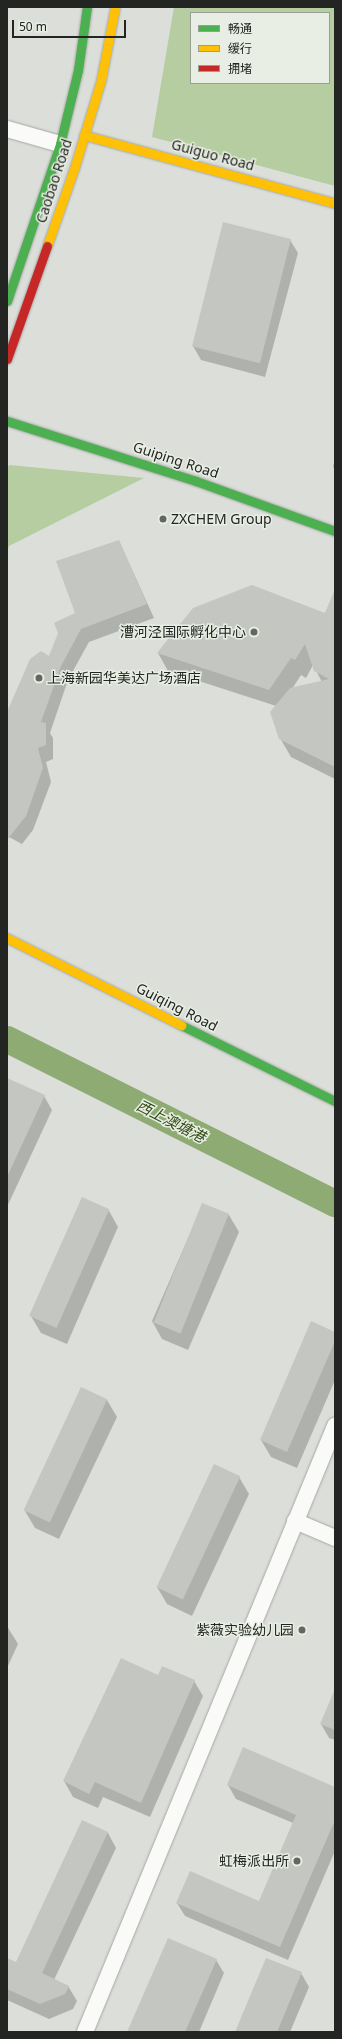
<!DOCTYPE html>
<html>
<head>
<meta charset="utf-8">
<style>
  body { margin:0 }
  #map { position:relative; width:342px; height:2039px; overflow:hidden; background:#dbded9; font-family:"Noto Sans","Noto Sans SC",sans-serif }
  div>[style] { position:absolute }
  .green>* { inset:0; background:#b6cca1 }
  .shadow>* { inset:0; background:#0003 }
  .river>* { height:27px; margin:-13.5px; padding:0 13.5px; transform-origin:13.5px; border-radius:13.5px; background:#8fab74 }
  .building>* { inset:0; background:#c4c6c2; transform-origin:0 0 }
  .roads { filter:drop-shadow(0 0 1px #a6a9a5) drop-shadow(0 0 1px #a6a9a5) }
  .street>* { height:16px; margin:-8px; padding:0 8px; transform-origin:8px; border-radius:8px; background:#fafaf9 }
  .fast>* { height:9px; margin:-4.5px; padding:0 4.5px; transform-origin:4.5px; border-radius:4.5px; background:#4caf50 }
  .slow>* { height:9px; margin:-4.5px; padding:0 4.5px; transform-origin:4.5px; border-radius:4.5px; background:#ffc107 }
  .jam>* { height:9px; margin:-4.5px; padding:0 4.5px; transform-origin:4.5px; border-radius:4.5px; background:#c62828 }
  .dots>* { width:11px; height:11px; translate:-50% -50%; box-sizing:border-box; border:2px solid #e8eee3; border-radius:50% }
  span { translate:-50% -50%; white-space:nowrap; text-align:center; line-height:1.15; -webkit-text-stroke:3px #e8eee3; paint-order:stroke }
  .street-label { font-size:14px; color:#222521 }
  .poi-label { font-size:14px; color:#222521 }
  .left { translate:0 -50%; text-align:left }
  .right { translate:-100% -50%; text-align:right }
  .water-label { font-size:15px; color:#2f4811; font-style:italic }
  .frame { position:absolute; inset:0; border:8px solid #222521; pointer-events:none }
  .legend { position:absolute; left:190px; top:12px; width:140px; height:72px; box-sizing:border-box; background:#e8eee3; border:1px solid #999e95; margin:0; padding:5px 7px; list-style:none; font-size:12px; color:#222521 }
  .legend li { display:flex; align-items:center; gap:8px; height:20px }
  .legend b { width:20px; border:1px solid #999e95 }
  .scale { position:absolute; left:12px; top:20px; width:114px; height:18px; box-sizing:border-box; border:2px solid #222521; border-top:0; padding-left:5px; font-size:12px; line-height:14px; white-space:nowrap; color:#222521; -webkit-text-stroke:3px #e8eee3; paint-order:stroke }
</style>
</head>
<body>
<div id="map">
  <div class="green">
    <i style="clip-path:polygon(evenodd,174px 7px,335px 7px,335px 186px,152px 137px,174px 7px,191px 13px,329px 13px,329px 83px,191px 83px,191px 13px)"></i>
    <i style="clip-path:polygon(9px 465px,144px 478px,9px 546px,7px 551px,7px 470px)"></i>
  </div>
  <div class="shadow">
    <i style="clip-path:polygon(290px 240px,298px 253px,265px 377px,201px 360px,193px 346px)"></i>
    <i style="clip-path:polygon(335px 458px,335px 470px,333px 467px)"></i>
    <i style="clip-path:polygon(119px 541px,154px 618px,89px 642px,68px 680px,50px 733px,53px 738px,53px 759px,46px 762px,51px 782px,33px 830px,22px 844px,7px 836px,7px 714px,50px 657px)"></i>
    <i style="clip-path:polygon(evenodd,335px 591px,335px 779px,291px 757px,280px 738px,276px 706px,168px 671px,158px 653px,325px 614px,335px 591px,313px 665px,322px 682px,292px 689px,301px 675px,306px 678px,313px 665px)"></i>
    <i style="clip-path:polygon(7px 1079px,44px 1096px,52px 1110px,7px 1207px)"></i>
    <i style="clip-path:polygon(203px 1204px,229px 1215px,239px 1232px,188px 1350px,162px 1339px,152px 1321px)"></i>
    <i style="clip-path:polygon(108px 1209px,118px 1227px,67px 1344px,41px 1333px,31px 1316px)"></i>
    <i style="clip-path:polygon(335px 1333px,335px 1380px,297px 1468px,271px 1457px,261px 1440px)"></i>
    <i style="clip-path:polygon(82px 1389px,107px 1400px,117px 1417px,59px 1539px,35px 1528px,25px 1511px)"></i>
    <i style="clip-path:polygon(239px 1477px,249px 1494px,192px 1616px,167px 1604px,157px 1587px)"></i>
    <i style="clip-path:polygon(7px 1626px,18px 1644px,7px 1668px)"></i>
    <i style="clip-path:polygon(158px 1676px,194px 1681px,203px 1696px,150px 1817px,103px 1797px,98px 1808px,73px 1797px,64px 1781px)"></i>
    <i style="clip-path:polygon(335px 1690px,335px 1740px,329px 1738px,321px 1724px)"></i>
    <i style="clip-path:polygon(228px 1785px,335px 1788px,335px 1851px,288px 1960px,185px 1916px,177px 1903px,259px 1902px,293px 1823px,236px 1799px)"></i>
    <i style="clip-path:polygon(83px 1821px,108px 1833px,116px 1848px,54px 1980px,68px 1986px,77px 2001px,73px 2009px,49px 2019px,7px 2000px,7px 1959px,16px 1963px)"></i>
    <i style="clip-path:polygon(216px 1960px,224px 1973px,199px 2032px,128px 2032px)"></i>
    <i style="clip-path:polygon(301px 1973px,309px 1987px,290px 2032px,236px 2032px)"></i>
  </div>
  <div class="river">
    <i style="left:7px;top:1039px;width:367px;rotate:26.6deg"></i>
  </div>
  <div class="building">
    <i style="left:223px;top:222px;width:70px;height:128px;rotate:14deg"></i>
    <i style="clip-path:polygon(119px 540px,147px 604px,81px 629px,61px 666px,41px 722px,46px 723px,46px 745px,38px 748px,43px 768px,26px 816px,7px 840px,7px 712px,30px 659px,41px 651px,49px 656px,58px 633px,54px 623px,75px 613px,56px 561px)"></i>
    <i style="clip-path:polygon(252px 585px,325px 613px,335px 589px,335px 767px,279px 739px,270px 712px,290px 688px,329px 679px,314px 671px,305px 644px,295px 660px,291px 658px,269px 690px,157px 653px,193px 608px)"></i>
    <i style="clip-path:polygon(7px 1078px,45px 1095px,7px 1177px)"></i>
    <i style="left:82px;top:1197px;width:30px;height:130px;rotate:24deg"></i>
    <i style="left:202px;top:1203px;width:29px;height:129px;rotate:22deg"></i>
    <i style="clip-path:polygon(311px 1321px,335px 1332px,335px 1341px,287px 1452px,260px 1440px)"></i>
    <i style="left:81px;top:1387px;width:29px;height:136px;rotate:25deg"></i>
    <i style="left:214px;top:1464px;width:29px;height:136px;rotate:25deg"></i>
    <i style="clip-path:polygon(121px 1658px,158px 1675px,162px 1666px,195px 1680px,141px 1803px,95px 1782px,89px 1794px,63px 1781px)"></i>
    <i style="clip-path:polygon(335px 1689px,335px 1730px,320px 1724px)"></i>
    <i style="clip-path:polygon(243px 1747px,335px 1787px,335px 1820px,280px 1947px,176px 1903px,190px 1871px,259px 1901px,296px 1815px,227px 1785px)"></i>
    <i style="clip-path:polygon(82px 1820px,108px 1832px,42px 1973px,69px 1986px,65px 1994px,40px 2004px,7px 1989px,7px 1958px,16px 1962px)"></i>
    <i style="clip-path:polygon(168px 1938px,217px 1959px,185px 2032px,127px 2032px)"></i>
    <i style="clip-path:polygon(266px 1958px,302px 1972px,277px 2032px,235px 2032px)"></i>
  </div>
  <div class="roads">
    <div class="street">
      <i style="left:7px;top:129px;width:55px;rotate:15.8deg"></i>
      <i style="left:295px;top:1521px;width:43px;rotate:23deg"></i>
      <i style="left:85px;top:2032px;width:656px;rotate:-67.58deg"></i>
    </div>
    <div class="fast">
      <i style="left:7px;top:301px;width:166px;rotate:-71.3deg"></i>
      <i style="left:60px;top:144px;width:76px;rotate:-76.3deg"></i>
      <i style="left:78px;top:70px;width:64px;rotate:-81.9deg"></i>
      <i style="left:7px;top:421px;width:198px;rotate:17.6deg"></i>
      <i style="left:196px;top:481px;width:148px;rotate:19.8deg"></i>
      <i style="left:181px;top:1025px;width:172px;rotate:26.3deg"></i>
    </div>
    <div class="slow">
      <i style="left:84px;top:135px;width:260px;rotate:15.2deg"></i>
      <i style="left:47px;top:246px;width:82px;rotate:-70.7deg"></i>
      <i style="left:74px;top:169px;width:93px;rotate:-73.1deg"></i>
      <i style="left:101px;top:80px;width:74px;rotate:-79.1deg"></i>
      <i style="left:7px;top:938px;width:195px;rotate:26.6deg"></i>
    </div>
    <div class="jam">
      <i style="left:7px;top:359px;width:120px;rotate:-70.5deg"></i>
    </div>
  </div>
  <div class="dots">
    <i style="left:163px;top:519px;background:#636661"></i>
    <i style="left:254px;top:632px;background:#636661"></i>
    <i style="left:39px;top:678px;background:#636661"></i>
    <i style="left:302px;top:1630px;background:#636661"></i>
    <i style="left:297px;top:1861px;background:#636661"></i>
  </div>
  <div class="street-label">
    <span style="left:213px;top:155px;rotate:15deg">Guiguo Road</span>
    <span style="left:54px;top:181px;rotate:-72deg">Caobao Road</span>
    <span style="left:176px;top:460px;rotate:18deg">Guiping Road</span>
    <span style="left:177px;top:1007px;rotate:27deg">Guiqing Road</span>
  </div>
  <div class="poi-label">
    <span class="left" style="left:171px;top:519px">ZXCHEM Group</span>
    <span class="right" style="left:246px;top:632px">漕河泾国际孵化中心</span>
    <span class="left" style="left:47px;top:678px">上海新园华美达广场酒店</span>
    <span class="right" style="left:294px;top:1630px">紫薇实验幼儿园</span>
    <span class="right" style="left:289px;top:1861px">虹梅派出所</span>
  </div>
  <div class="water-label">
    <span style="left:171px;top:1121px;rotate:27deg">西上澳塘港</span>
  </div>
  <div class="frame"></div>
  <ul class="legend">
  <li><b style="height:5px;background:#4caf50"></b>畅通</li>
  <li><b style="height:5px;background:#ffc107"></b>缓行</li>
  <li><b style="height:5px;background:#c62828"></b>拥堵</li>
  </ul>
  <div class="scale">50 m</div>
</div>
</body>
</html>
